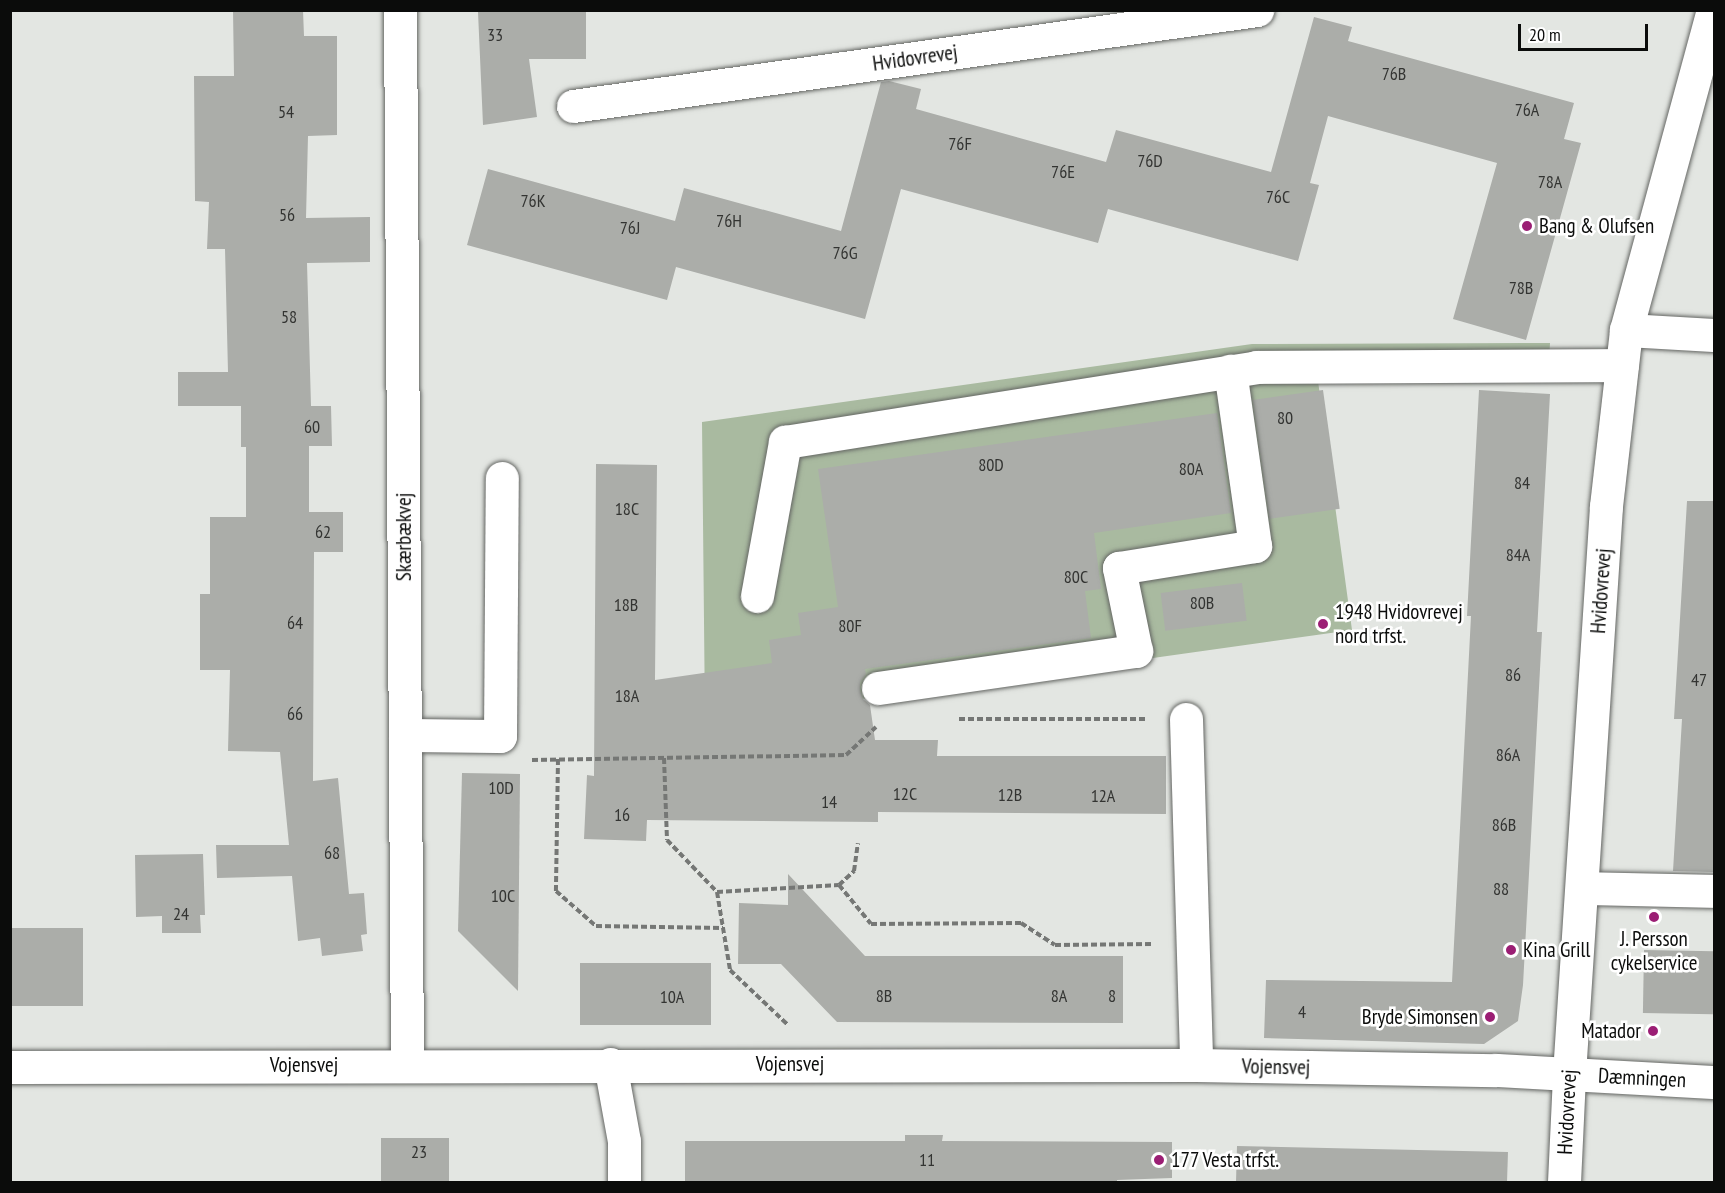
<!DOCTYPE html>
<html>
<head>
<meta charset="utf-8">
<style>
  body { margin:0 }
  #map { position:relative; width:1725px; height:1193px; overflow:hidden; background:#e3e6e2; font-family:"PT Sans Narrow",sans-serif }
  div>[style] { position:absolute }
  .green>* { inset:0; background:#a9baa0 }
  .building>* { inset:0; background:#abada9; transform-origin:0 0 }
  .path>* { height:4px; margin-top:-2px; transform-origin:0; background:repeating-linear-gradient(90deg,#757775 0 6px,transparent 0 9px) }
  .roads { filter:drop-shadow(0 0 2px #646663) drop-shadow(0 0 2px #646663) }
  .minor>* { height:33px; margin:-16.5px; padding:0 16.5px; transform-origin:16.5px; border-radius:16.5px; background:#fff }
  .dots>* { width:16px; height:16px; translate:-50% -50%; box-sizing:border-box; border:3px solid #fff; border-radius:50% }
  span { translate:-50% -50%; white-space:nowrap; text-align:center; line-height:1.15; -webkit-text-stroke:5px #fff; paint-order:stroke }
  .number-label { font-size:18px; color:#333432 }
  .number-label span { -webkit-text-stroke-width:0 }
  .street-label { font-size:21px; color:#0b0c0b }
  .poi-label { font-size:21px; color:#0b0c0b }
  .left { translate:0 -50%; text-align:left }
  .right { translate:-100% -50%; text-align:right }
  .frame { position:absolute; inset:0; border:12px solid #0b0c0b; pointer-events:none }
  .scale { position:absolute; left:1518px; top:24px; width:130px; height:27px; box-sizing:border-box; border:3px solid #0b0c0b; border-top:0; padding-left:8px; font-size:18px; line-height:21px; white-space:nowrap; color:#0b0c0b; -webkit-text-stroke:4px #fff; paint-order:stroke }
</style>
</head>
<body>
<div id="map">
  <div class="green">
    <i style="clip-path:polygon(1550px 343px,1548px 380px,1318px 381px,1352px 630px,705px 721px,702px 422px,1252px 344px)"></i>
  </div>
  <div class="building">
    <i style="clip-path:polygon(233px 10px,303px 10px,304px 36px,337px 36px,337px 135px,308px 136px,306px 218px,370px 217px,370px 262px,307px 263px,311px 406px,331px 406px,332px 446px,309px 446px,309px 512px,343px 512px,343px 552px,314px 552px,313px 781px,338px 778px,349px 894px,364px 893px,367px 934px,361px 935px,363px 951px,322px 956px,320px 938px,298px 941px,292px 876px,217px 878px,216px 845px,289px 845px,280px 752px,228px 751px,230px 670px,200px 670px,200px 594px,210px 594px,210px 517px,246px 517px,246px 447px,241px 447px,241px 406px,178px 406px,178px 372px,228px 372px,225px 249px,207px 249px,209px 202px,195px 201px,194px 76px,234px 76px)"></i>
    <i style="clip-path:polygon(508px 10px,586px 10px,586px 59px,529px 59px,537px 117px,483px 125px,478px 12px)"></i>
    <i style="clip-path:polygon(1314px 17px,1352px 27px,1348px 41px,1574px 103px,1564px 139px,1581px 143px,1526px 340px,1453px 319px,1497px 163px,1328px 116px,1310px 183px,1319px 185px,1298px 261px,1108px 209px,1098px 243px,901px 189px,865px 319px,676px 267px,667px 300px,467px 245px,488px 169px,675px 221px,684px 188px,841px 231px,881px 82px,889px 81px,921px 89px,916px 109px,1106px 162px,1116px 130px,1271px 172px)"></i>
    <i style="left:1323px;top:390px;width:120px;height:71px;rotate:82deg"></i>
    <i style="clip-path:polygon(1479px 390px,1550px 394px,1537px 632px,1542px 632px,1523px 985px,1518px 1021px,1484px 1044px,1264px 1038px,1266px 980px,1452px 982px,1471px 616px,1467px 616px)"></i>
    <i style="clip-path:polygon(1217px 413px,1231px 513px,1094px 533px,1101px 589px,1085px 591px,1091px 638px,865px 669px,866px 674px,860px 682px,860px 691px,863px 699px,870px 705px,875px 740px,938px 740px,937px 756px,1166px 756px,1166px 814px,878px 812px,878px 822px,647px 820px,646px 841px,584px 839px,587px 775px,594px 776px,596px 464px,657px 465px,655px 680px,772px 663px,769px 640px,801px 635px,798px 613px,838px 607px,818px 469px)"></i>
    <i style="clip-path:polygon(1687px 501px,1714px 501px,1714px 872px,1673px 871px,1682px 719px,1674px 719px)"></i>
    <i style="left:1242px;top:583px;width:38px;height:82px;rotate:83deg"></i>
    <i style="clip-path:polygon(462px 773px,520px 774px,518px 991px,458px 931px)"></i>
    <i style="clip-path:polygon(203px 854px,205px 915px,200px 915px,201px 933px,162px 933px,162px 916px,136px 917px,135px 855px)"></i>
    <i style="clip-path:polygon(788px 874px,865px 956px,1123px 956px,1123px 1023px,837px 1022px,781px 964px,738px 964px,739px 903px,788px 905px)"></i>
    <i style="left:10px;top:928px;width:73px;height:78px"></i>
    <i style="left:1644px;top:950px;width:70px;height:63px;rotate:1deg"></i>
    <i style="left:580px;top:963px;width:131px;height:62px"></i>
    <i style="clip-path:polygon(905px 1135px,943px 1135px,942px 1141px,1172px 1142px,1172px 1178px,1117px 1180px,1117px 1182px,685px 1182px,685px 1141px,905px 1141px)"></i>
    <i style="left:381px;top:1138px;width:68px;height:44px"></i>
    <i style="clip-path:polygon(1237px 1146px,1508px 1152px,1507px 1182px,1236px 1182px)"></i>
  </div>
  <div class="path">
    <i style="left:959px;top:719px;width:187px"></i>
    <i style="left:664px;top:758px;width:82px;rotate:87.9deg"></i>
    <i style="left:667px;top:840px;width:72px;rotate:46.1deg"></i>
    <i style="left:717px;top:892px;width:122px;rotate:-3.3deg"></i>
    <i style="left:839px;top:885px;width:21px;rotate:-43deg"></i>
    <i style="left:854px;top:871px;width:28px;rotate:-82deg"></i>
    <i style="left:558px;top:759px;width:132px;rotate:90.9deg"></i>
    <i style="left:556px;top:891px;width:53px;rotate:41.2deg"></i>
    <i style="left:596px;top:926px;width:127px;rotate:0.9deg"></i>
    <i style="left:532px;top:760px;width:314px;rotate:-0.9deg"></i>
    <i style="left:846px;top:755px;width:41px;rotate:-43deg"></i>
    <i style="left:839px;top:885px;width:50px;rotate:50.6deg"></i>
    <i style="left:871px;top:924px;width:150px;rotate:-0.4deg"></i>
    <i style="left:1021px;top:923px;width:40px;rotate:32.9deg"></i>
    <i style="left:1055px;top:945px;width:98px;rotate:-0.6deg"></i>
    <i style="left:717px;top:892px;width:79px;rotate:80.5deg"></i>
    <i style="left:730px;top:970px;width:80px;rotate:43.5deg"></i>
  </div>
  <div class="roads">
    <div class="minor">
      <i style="left:400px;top:10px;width:1054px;rotate:89.62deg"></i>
      <i style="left:573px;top:106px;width:691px;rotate:-7.99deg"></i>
      <i style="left:1626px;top:330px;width:88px;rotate:3.3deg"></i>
      <i style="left:757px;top:596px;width:157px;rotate:-79.7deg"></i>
      <i style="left:785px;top:442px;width:477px;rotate:-9deg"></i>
      <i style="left:1256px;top:367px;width:366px;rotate:-0.3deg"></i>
      <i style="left:878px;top:688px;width:261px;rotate:-8.2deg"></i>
      <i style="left:1136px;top:651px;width:85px;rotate:-101.6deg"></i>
      <i style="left:1119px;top:568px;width:138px;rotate:-9.2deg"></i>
      <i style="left:1255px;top:546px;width:177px;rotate:-98.1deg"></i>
      <i style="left:1186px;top:719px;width:346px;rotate:88.3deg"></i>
      <i style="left:405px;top:735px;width:95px;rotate:0.6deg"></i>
      <i style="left:500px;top:736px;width:258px;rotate:-89.6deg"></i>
      <i style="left:1582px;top:888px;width:132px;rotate:1.3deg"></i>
      <i style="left:610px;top:1064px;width:78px;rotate:79.7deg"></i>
      <i style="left:624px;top:1141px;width:41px;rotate:90deg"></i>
      <i style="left:10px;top:1067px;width:1186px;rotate:-0.1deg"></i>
      <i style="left:1196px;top:1065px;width:300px;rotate:1deg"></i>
      <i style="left:1496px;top:1070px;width:218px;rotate:3.2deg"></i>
      <i style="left:1564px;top:1182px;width:108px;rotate:-87.3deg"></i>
      <i style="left:1569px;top:1074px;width:569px;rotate:-86.27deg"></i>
      <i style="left:1606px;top:506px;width:177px;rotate:-83.5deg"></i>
      <i style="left:1626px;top:330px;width:332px;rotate:-74.8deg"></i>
    </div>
  </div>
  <div class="dots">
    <i style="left:1527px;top:226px;background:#9b1e74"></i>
    <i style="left:1323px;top:624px;background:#9b1e74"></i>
    <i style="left:1654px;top:917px;background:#9b1e74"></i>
    <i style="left:1511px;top:950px;background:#9b1e74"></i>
    <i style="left:1490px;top:1017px;background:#9b1e74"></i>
    <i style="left:1653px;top:1031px;background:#9b1e74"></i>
    <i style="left:1159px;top:1160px;background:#9b1e74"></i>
  </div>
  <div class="number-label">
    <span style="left:495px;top:35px">33</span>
    <span style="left:1394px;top:74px">76B</span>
    <span style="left:1527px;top:110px">76A</span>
    <span style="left:286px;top:112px">54</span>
    <span style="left:960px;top:144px">76F</span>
    <span style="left:1150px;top:161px">76D</span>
    <span style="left:1063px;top:172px">76E</span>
    <span style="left:1550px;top:182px">78A</span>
    <span style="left:1278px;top:197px">76C</span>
    <span style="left:533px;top:201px">76K</span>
    <span style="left:287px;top:215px">56</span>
    <span style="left:729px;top:221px">76H</span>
    <span style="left:630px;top:228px">76J</span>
    <span style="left:845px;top:253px">76G</span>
    <span style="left:1521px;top:288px">78B</span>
    <span style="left:289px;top:317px">58</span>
    <span style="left:1285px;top:418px">80</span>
    <span style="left:312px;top:427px">60</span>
    <span style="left:991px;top:465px">80D</span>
    <span style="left:1191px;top:469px">80A</span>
    <span style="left:1522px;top:483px">84</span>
    <span style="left:627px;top:509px">18C</span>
    <span style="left:323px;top:532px">62</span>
    <span style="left:1518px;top:555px">84A</span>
    <span style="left:1076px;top:577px">80C</span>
    <span style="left:1202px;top:603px">80B</span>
    <span style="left:626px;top:605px">18B</span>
    <span style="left:295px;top:623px">64</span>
    <span style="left:850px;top:626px">80F</span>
    <span style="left:1513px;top:675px">86</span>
    <span style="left:1699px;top:680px">47</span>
    <span style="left:627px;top:696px">18A</span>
    <span style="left:295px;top:714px">66</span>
    <span style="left:1508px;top:755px">86A</span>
    <span style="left:501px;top:788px">10D</span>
    <span style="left:905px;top:794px">12C</span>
    <span style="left:1010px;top:795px">12B</span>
    <span style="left:1103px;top:796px">12A</span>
    <span style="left:829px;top:802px">14</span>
    <span style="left:622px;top:815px">16</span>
    <span style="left:1504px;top:825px">86B</span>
    <span style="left:332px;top:853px">68</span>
    <span style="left:1501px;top:889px">88</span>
    <span style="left:503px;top:896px">10C</span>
    <span style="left:181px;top:914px">24</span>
    <span style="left:884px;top:996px">8B</span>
    <span style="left:1059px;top:996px">8A</span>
    <span style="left:1112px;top:996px">8</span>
    <span style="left:672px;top:997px">10A</span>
    <span style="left:1302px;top:1012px">4</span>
    <span style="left:419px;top:1152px">23</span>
    <span style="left:927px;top:1160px">11</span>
  </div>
  <div class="street-label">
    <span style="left:915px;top:58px;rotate:-8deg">Hvidovrevej</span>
    <span style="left:404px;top:537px;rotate:-90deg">Skærbækvej</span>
    <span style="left:1601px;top:591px;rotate:-86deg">Hvidovrevej</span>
    <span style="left:790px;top:1064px">Vojensvej</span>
    <span style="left:304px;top:1065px">Vojensvej</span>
    <span style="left:1276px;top:1067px;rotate:1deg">Vojensvej</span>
    <span style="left:1642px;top:1078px;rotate:3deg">Dæmningen</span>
    <span style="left:1567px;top:1112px;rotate:-87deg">Hvidovrevej</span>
  </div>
  <div class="poi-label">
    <span class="left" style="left:1539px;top:226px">Bang &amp; Olufsen</span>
    <span class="left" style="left:1335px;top:624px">1948 Hvidovrevej<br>nord trfst.</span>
    <span style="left:1654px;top:951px">J. Persson<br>cykelservice</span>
    <span class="left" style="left:1523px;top:950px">Kina Grill</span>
    <span class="right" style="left:1478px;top:1017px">Bryde Simonsen</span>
    <span class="right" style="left:1641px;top:1031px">Matador</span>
    <span class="left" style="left:1171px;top:1160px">177 Vesta trfst.</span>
  </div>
  <div class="frame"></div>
  <div class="scale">20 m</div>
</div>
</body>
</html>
